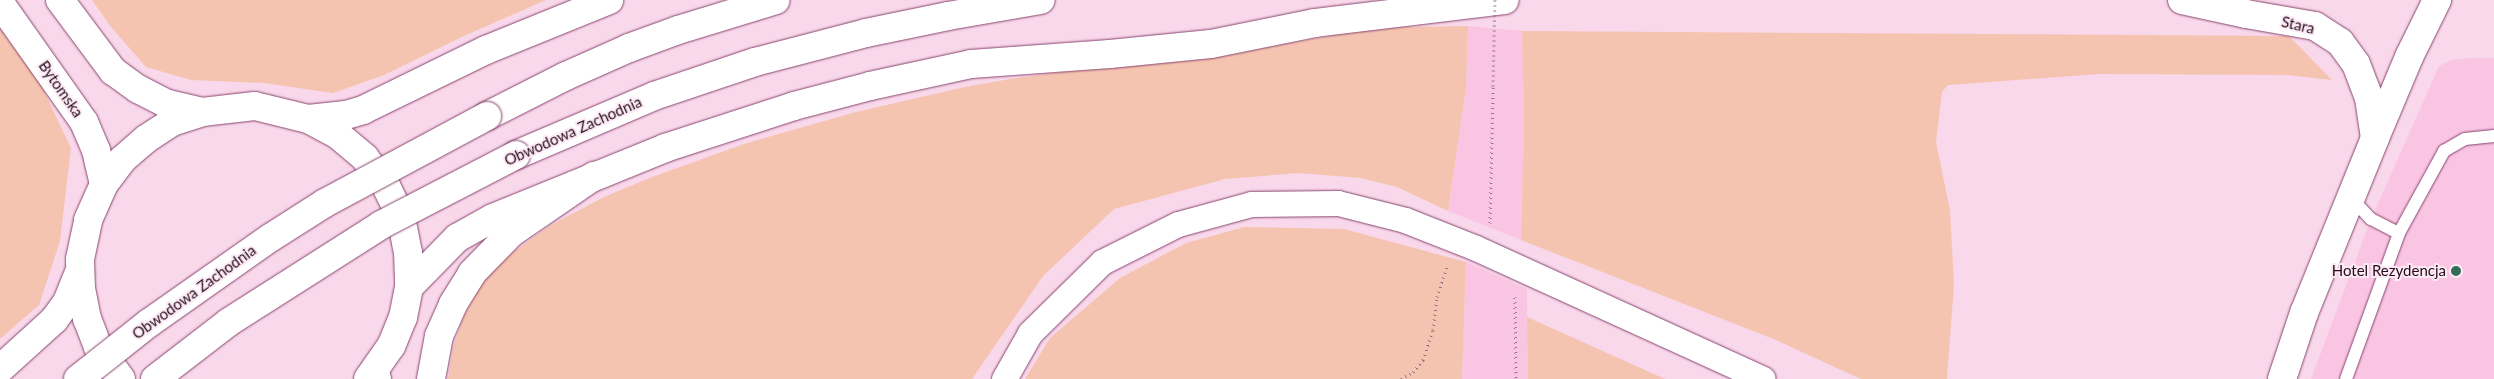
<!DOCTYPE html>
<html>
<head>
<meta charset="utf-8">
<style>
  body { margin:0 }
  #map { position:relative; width:2494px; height:379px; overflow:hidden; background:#f9d8eb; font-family:Lato,sans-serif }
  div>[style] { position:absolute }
  .built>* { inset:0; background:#fac5e3 }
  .green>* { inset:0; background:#f5c4b0 }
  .path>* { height:3px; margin-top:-1.5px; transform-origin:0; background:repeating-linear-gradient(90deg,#937587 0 1px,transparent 0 5px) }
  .roads { filter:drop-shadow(0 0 1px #88446f) drop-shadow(0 0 1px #88446f) }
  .lane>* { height:12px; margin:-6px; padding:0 6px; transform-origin:6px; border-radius:6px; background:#fff }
  .street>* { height:25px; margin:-12.5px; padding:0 12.5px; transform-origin:12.5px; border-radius:12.5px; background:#fff }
  .secondary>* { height:28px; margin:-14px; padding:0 14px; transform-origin:14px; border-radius:14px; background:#fff }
  .primary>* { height:28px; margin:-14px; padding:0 14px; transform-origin:14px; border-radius:14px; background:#fff }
  .highway>* { height:28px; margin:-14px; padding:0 14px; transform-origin:14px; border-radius:14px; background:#fff }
  .path-bridge>* { height:3px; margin-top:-1.5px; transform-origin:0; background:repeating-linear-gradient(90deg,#937587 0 1px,transparent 0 5px) }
  .bridges { filter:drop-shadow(0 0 1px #88446f) drop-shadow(0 0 1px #88446f) }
  .primary-bridge>* { height:28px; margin:-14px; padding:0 14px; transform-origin:14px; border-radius:14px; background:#fff }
  .dots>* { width:14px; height:14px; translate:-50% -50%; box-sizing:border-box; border:2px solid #fcebf4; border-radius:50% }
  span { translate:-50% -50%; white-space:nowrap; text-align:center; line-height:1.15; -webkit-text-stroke:4px #fcebf4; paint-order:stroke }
  .street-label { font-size:15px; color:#270b1d }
  .poi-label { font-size:15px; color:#270b1d }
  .right { translate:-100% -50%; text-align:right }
</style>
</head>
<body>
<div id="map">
  <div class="built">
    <i style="clip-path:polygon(1468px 26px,1522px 31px,1524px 123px,1521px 240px,1448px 211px,1466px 88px)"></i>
    <i style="clip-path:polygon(2469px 58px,2494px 58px,2494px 379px,2311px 379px,2371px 219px,2439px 66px,2451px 60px)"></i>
    <i style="clip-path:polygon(1466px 262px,1527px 289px,1528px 379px,1462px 379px)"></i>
  </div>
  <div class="green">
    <i style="clip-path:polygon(92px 0,546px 0,464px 36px,384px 75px,333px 93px,264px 83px,191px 80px,146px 67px,111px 27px)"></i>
    <i style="clip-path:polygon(0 26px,42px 87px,71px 148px,60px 241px,39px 305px,0 339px)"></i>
    <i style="clip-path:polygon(1468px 26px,1466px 88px,1448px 211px,1397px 187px,1361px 178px,1299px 173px,1225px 179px,1114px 209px,1043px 276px,972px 379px,448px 379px,453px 347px,465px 313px,483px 282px,506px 257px,551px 225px,604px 197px,652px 177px,744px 144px,856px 112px,965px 87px,1010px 79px,1059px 72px,1211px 58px,1355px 31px,1406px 27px)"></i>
    <i style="clip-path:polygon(1522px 31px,2289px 36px,2332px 80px,2288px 75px,2099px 74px,1948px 85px,1942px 92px,1936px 142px,1950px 210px,1954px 284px,1947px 379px,1861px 379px,1776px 340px,1521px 240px,1524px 123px)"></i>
    <i style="clip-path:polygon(1244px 227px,1344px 229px,1466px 262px,1462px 379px,1025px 379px,1050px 338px,1120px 278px,1186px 243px)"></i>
    <i style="clip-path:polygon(1527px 317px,1665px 379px,1528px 379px)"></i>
  </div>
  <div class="path">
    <i style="left:1490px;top:223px;width:137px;rotate:-88.7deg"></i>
    <i style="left:1515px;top:297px;width:82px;rotate:89.3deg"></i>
    <i style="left:1401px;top:379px;width:14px;rotate:-30deg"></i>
    <i style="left:1413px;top:372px;width:16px;rotate:-50deg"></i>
    <i style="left:1423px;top:360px;width:32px;rotate:-72deg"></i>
    <i style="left:1433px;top:330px;width:33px;rotate:-83deg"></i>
    <i style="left:1437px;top:297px;width:33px;rotate:-72deg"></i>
  </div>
  <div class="roads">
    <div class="lane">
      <i style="left:2355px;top:195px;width:7px;rotate:90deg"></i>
      <i style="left:2355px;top:202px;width:23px;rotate:47deg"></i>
      <i style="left:2371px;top:219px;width:31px;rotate:27deg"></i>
      <i style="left:2346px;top:379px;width:155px;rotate:-70deg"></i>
      <i style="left:2399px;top:233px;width:94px;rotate:-61.2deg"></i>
      <i style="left:2444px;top:151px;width:24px;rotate:-30deg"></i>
      <i style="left:2465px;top:139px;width:29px;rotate:-6deg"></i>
    </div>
    <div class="street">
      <i style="left:1004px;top:379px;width:53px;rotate:-60.5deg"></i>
      <i style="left:1030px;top:333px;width:101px;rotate:-44.6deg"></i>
      <i style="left:1102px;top:262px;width:85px;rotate:-26.6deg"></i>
      <i style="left:1178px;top:224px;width:76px;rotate:-15.3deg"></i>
      <i style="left:1251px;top:204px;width:87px;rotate:-0.7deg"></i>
      <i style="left:1338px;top:203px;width:69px;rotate:14.2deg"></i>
      <i style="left:1405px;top:220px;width:76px;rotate:21.5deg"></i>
      <i style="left:1476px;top:248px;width:315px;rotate:24.5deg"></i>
    </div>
    <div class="secondary">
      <i style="left:60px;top:0;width:89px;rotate:53.3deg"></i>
      <i style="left:113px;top:71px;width:31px;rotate:36deg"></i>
      <i style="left:138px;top:89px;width:34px;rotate:27deg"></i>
      <i style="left:168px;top:104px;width:35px;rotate:13deg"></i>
      <i style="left:2182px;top:0;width:66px;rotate:12.3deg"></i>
      <i style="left:2246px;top:14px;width:70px;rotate:9.9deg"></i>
      <i style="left:2315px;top:26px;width:30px;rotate:33deg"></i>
      <i style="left:2340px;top:42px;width:27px;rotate:54deg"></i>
      <i style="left:2356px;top:64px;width:36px;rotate:69deg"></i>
      <i style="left:2369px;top:98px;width:40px;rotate:81.5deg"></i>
      <i style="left:0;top:3px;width:146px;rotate:54.8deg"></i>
      <i style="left:84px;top:122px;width:30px;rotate:67deg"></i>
      <i style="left:96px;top:150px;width:35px;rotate:77deg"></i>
      <i style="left:2282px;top:379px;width:70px;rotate:-71.6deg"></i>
      <i style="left:2304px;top:313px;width:189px;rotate:-67.9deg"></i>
      <i style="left:2375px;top:138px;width:88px;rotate:-67.2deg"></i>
      <i style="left:2409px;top:57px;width:64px;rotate:-63.8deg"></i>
    </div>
    <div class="primary">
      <i style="left:487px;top:116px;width:89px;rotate:-26.9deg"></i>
      <i style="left:566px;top:76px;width:69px;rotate:-24deg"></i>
      <i style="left:629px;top:48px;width:52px;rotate:-20.2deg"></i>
      <i style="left:678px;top:30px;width:102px;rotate:-17deg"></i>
      <i style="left:308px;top:119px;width:38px;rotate:-6deg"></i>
      <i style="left:346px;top:115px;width:18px;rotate:-16deg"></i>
      <i style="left:363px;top:110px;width:137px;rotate:-26deg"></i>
      <i style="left:486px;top:50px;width:133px;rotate:-22.1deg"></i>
      <i style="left:516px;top:155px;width:150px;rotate:-23.1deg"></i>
      <i style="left:654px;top:96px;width:107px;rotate:-18.6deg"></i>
      <i style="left:755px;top:62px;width:115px;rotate:-14.6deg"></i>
      <i style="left:866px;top:33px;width:84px;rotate:-11.7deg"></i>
      <i style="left:948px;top:16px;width:94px;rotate:-9.8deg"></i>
      <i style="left:409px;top:287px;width:69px;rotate:-45.6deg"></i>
      <i style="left:457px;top:238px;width:41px;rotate:-29.1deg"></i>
      <i style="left:493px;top:218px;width:186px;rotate:-22.1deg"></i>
      <i style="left:665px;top:148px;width:136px;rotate:-18deg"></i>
      <i style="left:794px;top:106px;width:79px;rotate:-14.7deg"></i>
      <i style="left:870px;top:86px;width:103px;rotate:-12.3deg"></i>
      <i style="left:971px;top:64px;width:139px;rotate:-4.1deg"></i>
      <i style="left:1110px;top:54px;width:101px;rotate:-5.7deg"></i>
      <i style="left:1211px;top:44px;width:106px;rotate:-11.4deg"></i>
      <i style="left:1315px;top:23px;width:191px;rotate:-6.9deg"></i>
      <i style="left:0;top:369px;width:73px;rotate:-42.2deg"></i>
      <i style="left:54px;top:320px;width:22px;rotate:-54deg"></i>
      <i style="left:67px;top:302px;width:31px;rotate:-68deg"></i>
      <i style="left:121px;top:379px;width:39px;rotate:-126deg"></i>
      <i style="left:98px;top:347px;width:30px;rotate:-111deg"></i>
      <i style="left:87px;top:319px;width:31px;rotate:-101deg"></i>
      <i style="left:81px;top:289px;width:30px;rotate:-92deg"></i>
      <i style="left:80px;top:259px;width:40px;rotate:-78deg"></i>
      <i style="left:88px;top:220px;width:39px;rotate:-66deg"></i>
      <i style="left:104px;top:184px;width:31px;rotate:-53deg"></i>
      <i style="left:123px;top:159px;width:30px;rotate:-41deg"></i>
      <i style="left:146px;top:139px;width:31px;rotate:-33deg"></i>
      <i style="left:172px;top:122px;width:32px;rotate:-18deg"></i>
      <i style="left:202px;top:112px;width:53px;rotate:-6.5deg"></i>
      <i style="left:255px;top:106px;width:55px;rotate:13.8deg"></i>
      <i style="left:308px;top:119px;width:34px;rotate:28deg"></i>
      <i style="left:338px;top:135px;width:35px;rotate:40deg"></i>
      <i style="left:365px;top:158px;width:35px;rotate:53deg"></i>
      <i style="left:386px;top:186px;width:34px;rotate:64deg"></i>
      <i style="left:401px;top:217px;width:36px;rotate:79deg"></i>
      <i style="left:408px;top:252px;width:35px;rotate:88deg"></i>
      <i style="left:409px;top:287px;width:31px;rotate:101deg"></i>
      <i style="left:403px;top:317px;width:31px;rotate:112deg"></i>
      <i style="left:391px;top:346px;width:40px;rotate:124.9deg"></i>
    </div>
    <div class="highway">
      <i style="left:375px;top:372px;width:7px;rotate:74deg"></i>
      <i style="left:431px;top:379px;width:44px;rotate:-79.5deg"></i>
      <i style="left:439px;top:336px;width:35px;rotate:-66deg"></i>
      <i style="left:453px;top:304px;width:36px;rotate:-58deg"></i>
      <i style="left:472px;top:273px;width:56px;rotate:-45.7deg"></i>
      <i style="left:511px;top:233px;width:101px;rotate:-34.5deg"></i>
    </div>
  </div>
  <div class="path-bridge">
    <i style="left:1493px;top:86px;width:86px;rotate:-88.7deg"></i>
  </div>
  <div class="bridges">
    <div class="primary-bridge">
      <i style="left:78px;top:379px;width:90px;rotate:-38.3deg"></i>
      <i style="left:149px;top:323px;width:148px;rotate:-35.1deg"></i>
      <i style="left:270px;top:238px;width:65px;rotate:-32.5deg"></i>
      <i style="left:325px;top:203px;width:184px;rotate:-28.2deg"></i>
      <i style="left:155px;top:379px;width:93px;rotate:-37.6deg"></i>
      <i style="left:229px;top:322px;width:180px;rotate:-32.5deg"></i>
      <i style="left:381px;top:225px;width:152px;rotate:-27.4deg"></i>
    </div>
  </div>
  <div class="dots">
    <i style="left:2456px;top:271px;background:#346c54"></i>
  </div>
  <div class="street-label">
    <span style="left:2298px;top:25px;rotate:13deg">Stara</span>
    <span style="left:61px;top:89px;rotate:55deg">Bytomska</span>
    <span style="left:573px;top:131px;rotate:-24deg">Obwodowa Zachodnia</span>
    <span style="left:194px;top:292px;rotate:-36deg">Obwodowa Zachodnia</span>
  </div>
  <div class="poi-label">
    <span class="right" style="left:2446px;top:271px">Hotel Rezydencja</span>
  </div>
</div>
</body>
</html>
